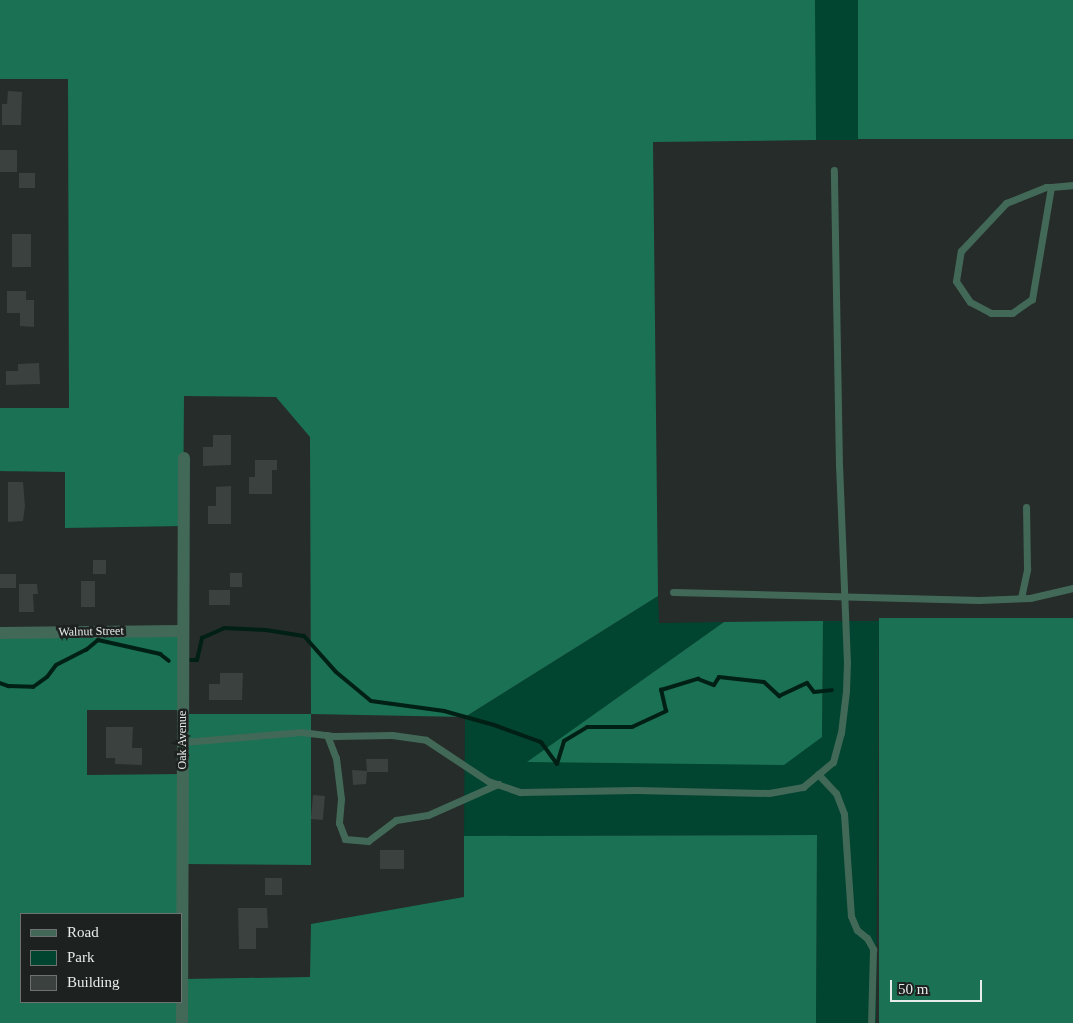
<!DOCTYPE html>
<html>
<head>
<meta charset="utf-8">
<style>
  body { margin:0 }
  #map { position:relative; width:1073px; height:1023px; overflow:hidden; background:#262c29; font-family:Georgia,serif }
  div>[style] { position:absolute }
  .green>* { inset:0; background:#014430; transform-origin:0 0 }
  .forest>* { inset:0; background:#1b7154; transform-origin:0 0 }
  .stream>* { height:4px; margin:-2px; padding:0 2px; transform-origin:2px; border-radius:2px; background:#002015 }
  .building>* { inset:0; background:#3a413e; transform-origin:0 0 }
  .service>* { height:7px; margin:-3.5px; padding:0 3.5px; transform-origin:3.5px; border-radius:3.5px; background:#426958 }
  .minor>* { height:12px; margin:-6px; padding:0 6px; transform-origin:6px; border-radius:6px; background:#426958 }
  span { translate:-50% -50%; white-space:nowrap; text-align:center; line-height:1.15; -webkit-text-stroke:5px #1d2220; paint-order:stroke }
  .street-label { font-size:12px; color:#e7ebe9 }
  .legend { position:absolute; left:20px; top:913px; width:162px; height:90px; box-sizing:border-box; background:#1d2220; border:1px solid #6e7270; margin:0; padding:6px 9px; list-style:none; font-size:15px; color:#e7ebe9 }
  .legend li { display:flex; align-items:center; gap:10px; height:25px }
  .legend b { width:25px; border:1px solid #6e7270 }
  .scale { position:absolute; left:890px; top:980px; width:92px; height:22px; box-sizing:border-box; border:2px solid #e7ebe9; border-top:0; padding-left:6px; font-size:15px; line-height:18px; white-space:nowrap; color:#e7ebe9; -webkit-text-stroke:4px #1d2220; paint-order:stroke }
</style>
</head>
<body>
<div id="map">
  <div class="green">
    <i style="left:815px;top:0;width:43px;height:140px"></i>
    <i style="clip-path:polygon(658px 596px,659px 623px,724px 622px,528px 762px,822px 737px,823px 621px,879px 621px,876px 1023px,816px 1023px,817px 835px,464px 836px,465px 717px)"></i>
  </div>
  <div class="forest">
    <i style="clip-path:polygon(evenodd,0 0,815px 0,816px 140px,653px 142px,658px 596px,465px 717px,311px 714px,311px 865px,183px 864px,183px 979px,310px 977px,311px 924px,464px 897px,464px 836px,817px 835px,816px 1023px,0 1023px,0 633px,182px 631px,183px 710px,87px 710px,87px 775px,183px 774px,183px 714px,311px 714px,310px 437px,276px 397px,184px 396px,183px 526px,65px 528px,65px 472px,0 471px,0 408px,69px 408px,68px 79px,0 79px,0 0,21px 914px,181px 914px,181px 1002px,21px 1002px,21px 914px)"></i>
    <i style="left:858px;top:0;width:215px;height:139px"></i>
    <i style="left:1073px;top:618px;width:405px;height:194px;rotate:90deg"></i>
    <i style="clip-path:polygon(823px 621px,822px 737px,784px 765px,527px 762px,724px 622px)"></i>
  </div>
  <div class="stream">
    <i style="left:191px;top:660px;width:6px"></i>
    <i style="left:197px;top:660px;width:23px;rotate:-77deg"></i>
    <i style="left:202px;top:638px;width:24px;rotate:-24deg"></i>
    <i style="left:224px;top:628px;width:42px;rotate:2.7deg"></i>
    <i style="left:266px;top:630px;width:38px;rotate:9deg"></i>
    <i style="left:304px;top:636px;width:48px;rotate:48.4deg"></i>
    <i style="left:336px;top:672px;width:45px;rotate:39.6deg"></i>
    <i style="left:371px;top:701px;width:74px;rotate:7.8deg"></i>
    <i style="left:444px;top:711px;width:52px;rotate:15.6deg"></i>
    <i style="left:494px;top:725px;width:50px;rotate:19.9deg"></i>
    <i style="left:541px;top:742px;width:27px;rotate:54deg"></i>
    <i style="left:557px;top:764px;width:24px;rotate:-73deg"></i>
    <i style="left:564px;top:741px;width:27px;rotate:-31deg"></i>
    <i style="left:587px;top:727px;width:45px"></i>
    <i style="left:632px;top:727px;width:38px;rotate:-25deg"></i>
    <i style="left:666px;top:711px;width:22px;rotate:-103deg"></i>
    <i style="left:661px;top:690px;width:39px;rotate:-17deg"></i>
    <i style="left:698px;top:679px;width:17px;rotate:21deg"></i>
    <i style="left:714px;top:685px;width:9px;rotate:-58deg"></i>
    <i style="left:719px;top:677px;width:45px;rotate:6.3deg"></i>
    <i style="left:764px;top:682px;width:21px;rotate:43deg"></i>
    <i style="left:779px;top:696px;width:31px;rotate:-25deg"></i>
    <i style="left:807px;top:683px;width:11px;rotate:52deg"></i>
    <i style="left:814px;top:692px;width:18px;rotate:-6deg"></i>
    <i style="left:0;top:683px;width:9px;rotate:21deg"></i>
    <i style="left:8px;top:686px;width:25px;rotate:2deg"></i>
    <i style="left:33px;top:687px;width:17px;rotate:-36deg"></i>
    <i style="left:47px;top:677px;width:15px;rotate:-53deg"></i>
    <i style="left:56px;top:665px;width:34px;rotate:-27deg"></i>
    <i style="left:86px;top:650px;width:16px;rotate:-40deg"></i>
    <i style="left:98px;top:640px;width:64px;rotate:12.7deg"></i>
    <i style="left:160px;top:654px;width:11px;rotate:38deg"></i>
  </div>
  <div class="building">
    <i style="clip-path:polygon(8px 91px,22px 92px,21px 125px,2px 125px,2px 104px,7px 104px)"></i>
    <i style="left:0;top:150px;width:17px;height:22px"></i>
    <i style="left:19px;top:173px;width:16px;height:15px"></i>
    <i style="left:12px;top:234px;width:19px;height:33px"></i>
    <i style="clip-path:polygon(7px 291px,26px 291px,26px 300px,34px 300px,34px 327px,20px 326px,20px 313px,7px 313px)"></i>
    <i style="clip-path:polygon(39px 363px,40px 384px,6px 385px,6px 371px,18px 371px,18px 364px)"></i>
    <i style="clip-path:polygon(213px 435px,231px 435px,231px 465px,203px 466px,203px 447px,213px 447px)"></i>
    <i style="clip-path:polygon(255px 460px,277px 460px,277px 470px,272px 470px,272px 494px,249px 494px,249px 477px,255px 477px)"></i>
    <i style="clip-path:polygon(8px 482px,23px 482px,25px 506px,23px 521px,8px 522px)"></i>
    <i style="clip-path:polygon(231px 486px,231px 524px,208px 524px,208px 506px,216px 506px,216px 487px)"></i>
    <i style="left:93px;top:560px;width:13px;height:14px"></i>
    <i style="left:230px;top:573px;width:12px;height:14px"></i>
    <i style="left:0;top:574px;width:16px;height:14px"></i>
    <i style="left:81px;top:581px;width:14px;height:26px"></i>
    <i style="clip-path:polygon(19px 584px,37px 584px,38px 594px,33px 594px,34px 612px,19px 612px)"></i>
    <i style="left:230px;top:590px;width:15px;height:21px;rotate:90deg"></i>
    <i style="clip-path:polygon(220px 673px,243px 673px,242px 700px,209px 700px,209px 684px,220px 684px)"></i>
    <i style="clip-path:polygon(106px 727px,133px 727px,132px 748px,142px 748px,142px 765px,115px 764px,115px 758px,106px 758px)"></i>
    <i style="clip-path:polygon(366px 759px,388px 759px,388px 772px,367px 772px,366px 784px,353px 785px,352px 770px,367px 771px)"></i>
    <i style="left:313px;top:795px;width:12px;height:24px;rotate:5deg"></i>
    <i style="left:380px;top:850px;width:24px;height:19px"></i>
    <i style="left:265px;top:878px;width:17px;height:17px"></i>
    <i style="clip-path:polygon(238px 908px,267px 908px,268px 928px,256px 928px,256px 949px,239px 949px)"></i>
  </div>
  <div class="service">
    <i style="left:1051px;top:187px;width:114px;rotate:99.6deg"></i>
    <i style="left:1032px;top:299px;width:24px;rotate:145deg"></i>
    <i style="left:1012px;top:313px;width:21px;rotate:180deg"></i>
    <i style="left:991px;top:313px;width:24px;rotate:-152deg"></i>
    <i style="left:970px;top:302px;width:25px;rotate:-124deg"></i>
    <i style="left:956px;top:281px;width:30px;rotate:-81deg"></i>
    <i style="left:961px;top:251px;width:66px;rotate:-46.8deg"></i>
    <i style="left:1006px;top:203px;width:43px;rotate:-21.8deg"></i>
    <i style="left:1046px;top:187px;width:5px"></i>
    <i style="left:1051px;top:187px;width:22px;rotate:-5deg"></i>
    <i style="left:673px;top:592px;width:306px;rotate:1.5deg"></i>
    <i style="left:979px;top:600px;width:51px;rotate:-2.2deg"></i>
    <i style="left:1030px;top:598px;width:44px;rotate:-13.1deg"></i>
    <i style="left:1021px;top:598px;width:30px;rotate:-78deg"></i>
    <i style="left:1027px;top:569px;width:62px;rotate:-90.9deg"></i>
    <i style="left:327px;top:735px;width:25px;rotate:69deg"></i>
    <i style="left:336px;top:758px;width:41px;rotate:83deg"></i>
    <i style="left:341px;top:799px;width:24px;rotate:95deg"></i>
    <i style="left:339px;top:823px;width:17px;rotate:69deg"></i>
    <i style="left:345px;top:839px;width:23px;rotate:5deg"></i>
    <i style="left:368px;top:841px;width:35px;rotate:-37deg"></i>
    <i style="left:396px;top:820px;width:32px;rotate:-9deg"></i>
    <i style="left:428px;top:815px;width:77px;rotate:-23.9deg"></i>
    <i style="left:183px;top:742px;width:118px;rotate:-4.8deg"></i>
    <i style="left:301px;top:732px;width:34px;rotate:7deg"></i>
    <i style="left:335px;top:736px;width:57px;rotate:-1deg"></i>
    <i style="left:392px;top:735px;width:34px;rotate:8deg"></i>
    <i style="left:426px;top:740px;width:74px;rotate:33.5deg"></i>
    <i style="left:488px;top:781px;width:34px;rotate:19deg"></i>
    <i style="left:520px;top:792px;width:116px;rotate:-1deg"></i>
    <i style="left:636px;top:790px;width:133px;rotate:1.3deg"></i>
    <i style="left:769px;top:793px;width:35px;rotate:-10deg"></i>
    <i style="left:803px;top:787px;width:39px;rotate:-40deg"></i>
    <i style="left:833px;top:762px;width:30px;rotate:-75deg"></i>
    <i style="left:841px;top:733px;width:42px;rotate:-83.2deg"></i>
    <i style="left:846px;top:691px;width:28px;rotate:-88deg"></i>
    <i style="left:847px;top:663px;width:197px;rotate:-92.3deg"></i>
    <i style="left:839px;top:466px;width:296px;rotate:-91deg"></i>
    <i style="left:818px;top:774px;width:26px;rotate:47deg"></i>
    <i style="left:836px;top:793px;width:22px;rotate:69deg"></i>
    <i style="left:844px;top:814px;width:102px;rotate:86.1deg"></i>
    <i style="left:851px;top:916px;width:15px;rotate:67deg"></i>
    <i style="left:857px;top:930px;width:13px;rotate:39deg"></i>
    <i style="left:867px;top:938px;width:13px;rotate:61deg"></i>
    <i style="left:873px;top:949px;width:74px;rotate:91.5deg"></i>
  </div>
  <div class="minor">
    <i style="left:0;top:633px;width:182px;rotate:-0.6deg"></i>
    <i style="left:182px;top:1023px;width:565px;rotate:-89.8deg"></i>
  </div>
  <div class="street-label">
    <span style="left:91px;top:632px;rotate:-1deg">Walnut Street</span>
    <span style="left:183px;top:740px;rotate:-90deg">Oak Avenue</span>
  </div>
  <ul class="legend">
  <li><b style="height:6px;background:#426958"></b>Road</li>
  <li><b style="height:14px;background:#014430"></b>Park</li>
  <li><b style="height:14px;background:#3a413e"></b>Building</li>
  </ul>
  <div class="scale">50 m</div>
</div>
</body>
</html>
